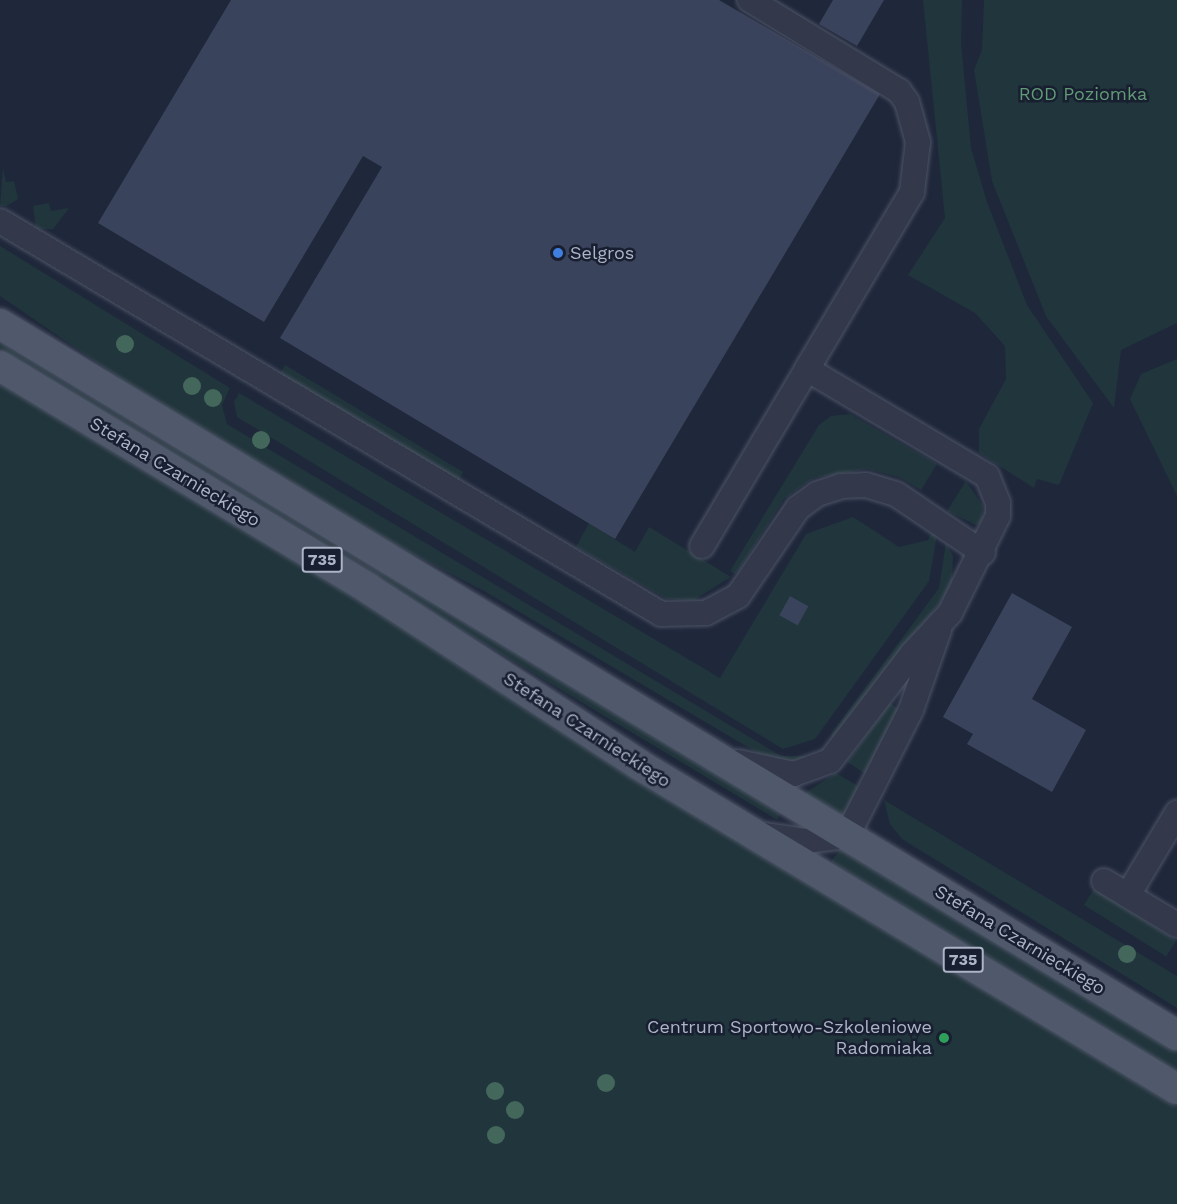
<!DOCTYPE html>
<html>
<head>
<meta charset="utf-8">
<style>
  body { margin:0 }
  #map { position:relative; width:1177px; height:1204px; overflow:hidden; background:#1f273b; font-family:"Work Sans",sans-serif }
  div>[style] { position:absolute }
  .green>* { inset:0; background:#21353c; transform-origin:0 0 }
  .building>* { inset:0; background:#3a435c; transform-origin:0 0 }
  .roads { filter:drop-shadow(0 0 2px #4d5466) drop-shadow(0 0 2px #4d5466) }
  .minor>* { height:24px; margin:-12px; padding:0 12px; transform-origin:12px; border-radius:12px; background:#33394b }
  .major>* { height:30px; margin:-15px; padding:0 15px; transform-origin:15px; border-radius:15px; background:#50586c }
  .trees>* { width:18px; height:18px; margin:-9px; border-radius:50%; background:#44675c }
  .dots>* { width:16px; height:16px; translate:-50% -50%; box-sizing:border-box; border:3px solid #181f30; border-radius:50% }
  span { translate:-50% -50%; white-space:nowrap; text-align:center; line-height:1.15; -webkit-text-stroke:5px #181f30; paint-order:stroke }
  .shield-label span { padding:2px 4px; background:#181f30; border:2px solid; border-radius:4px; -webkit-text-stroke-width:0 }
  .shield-label { font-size:16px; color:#adb4c8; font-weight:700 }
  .park-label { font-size:18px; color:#629b77 }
  .poi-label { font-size:18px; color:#adb4c8 }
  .left { translate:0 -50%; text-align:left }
  .right { translate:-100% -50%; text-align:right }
  .street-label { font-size:18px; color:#adb4c8 }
</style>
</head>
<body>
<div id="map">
  <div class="green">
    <i style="clip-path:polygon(923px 0,962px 0,961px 43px,971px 148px,987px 202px,1027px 305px,1093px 403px,1059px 485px,1037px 479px,1034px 488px,979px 453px,979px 429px,1006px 379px,1005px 346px,975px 313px,908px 275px,945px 218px)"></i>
    <i style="clip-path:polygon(984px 0,1177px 0,1177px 323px,1121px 350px,1114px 408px,1046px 316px,992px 181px,974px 70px,982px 50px)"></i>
    <i style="clip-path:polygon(3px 168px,6px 182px,14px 181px,18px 199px,7px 206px,0 206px)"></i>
    <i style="clip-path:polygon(49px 203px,51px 211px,69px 208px,53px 229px,36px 229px,33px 206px)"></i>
    <i style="clip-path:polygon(0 246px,230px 388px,222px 405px,227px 424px,781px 756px,802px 756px,815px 762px,768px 759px,484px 591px,360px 527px,162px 407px,0 296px)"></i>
    <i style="left:0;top:340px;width:913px;height:11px;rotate:31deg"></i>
    <i style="clip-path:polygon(1177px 359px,1177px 496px,1130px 399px,1141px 374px)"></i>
    <i style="left:285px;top:365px;width:208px;height:11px;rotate:31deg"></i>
    <i style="clip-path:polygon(0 382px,380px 613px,651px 788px,1177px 1107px,1177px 1204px,0 1204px)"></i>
    <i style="clip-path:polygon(239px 393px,720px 678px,806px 534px,853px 517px,899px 547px,928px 540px,932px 532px,937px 535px,929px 581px,815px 739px,783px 749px,237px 417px,234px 402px)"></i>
    <i style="clip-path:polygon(850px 414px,937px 464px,921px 490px,899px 477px,867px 469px,814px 478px,784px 499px,741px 567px,735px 574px,730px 571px,819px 425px,831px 416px)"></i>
    <i style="clip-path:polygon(966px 481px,983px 506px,982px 523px,976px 525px,947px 511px)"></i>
    <i style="clip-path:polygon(589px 523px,635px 552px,649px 527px,731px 577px,694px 600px,667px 599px,576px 547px)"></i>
    <i style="clip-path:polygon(946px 542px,953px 556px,952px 586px,830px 748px,832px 733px,939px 588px)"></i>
    <i style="clip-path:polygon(890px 703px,900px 710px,869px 776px,847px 762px)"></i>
    <i style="clip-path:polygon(836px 773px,863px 789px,844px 816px,805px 793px)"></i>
    <i style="clip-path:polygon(884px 800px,1177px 976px,1177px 1008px,902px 839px,890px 824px)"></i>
    <i style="clip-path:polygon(840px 849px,1177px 1051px,1177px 1072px,831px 862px)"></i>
    <i style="left:1094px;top:889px;width:97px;height:19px;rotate:32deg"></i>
  </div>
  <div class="building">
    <i style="clip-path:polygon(231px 0,719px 0,880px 94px,615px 539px,280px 338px,382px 167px,363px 156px,264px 322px,98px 223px)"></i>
    <i style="clip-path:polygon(833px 0,884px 0,857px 46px,819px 24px)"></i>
    <i style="clip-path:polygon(1012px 593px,1072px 627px,1032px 699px,1086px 730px,1052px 792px,967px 744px,973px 734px,943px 717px)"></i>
    <i style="left:790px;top:596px;width:21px;height:22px;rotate:29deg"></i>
  </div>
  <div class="roads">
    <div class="minor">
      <i style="left:0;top:221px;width:769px;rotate:30.73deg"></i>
      <i style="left:661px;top:614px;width:45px;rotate:-1.3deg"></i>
      <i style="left:706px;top:613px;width:36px;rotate:-28deg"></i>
      <i style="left:738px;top:596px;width:107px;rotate:-55.7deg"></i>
      <i style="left:798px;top:508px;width:24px;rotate:-36deg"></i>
      <i style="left:817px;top:494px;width:25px;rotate:-18deg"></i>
      <i style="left:841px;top:486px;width:25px;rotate:-2deg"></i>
      <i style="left:866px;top:485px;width:31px;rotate:17deg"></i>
      <i style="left:896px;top:494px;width:105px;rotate:34.1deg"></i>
      <i style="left:702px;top:546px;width:206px;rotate:-59.3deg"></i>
      <i style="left:738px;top:762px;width:57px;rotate:12.1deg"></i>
      <i style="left:794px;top:774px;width:38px;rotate:-20deg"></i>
      <i style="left:830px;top:761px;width:135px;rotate:-52.5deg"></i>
      <i style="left:912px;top:654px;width:56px;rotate:-47.2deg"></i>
      <i style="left:950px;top:613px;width:108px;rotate:-63.7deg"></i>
      <i style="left:998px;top:516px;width:13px;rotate:-90deg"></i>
      <i style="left:998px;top:503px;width:29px;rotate:-112deg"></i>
      <i style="left:987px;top:476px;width:209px;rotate:-149.3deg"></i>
      <i style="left:807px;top:369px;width:206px;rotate:-59.3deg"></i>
      <i style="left:912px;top:192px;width:50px;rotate:-83.2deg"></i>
      <i style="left:918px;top:142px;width:41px;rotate:-105.4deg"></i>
      <i style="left:907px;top:102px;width:14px;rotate:-126deg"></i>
      <i style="left:899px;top:91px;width:175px;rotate:-148.6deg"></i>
      <i style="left:759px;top:834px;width:48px;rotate:8.5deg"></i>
      <i style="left:806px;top:841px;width:41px;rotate:-7deg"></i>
      <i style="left:847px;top:836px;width:141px;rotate:-63.1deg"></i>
      <i style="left:911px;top:710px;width:85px;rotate:-70.7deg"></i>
      <i style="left:1104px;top:881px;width:85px;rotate:31.1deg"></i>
      <i style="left:1128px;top:895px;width:96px;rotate:-59.1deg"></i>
    </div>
    <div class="major">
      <i style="left:0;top:324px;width:1375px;rotate:31.14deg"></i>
      <i style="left:0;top:366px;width:431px;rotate:31.1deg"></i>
      <i style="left:369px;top:589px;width:321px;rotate:33deg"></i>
      <i style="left:638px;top:764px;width:629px;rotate:31.09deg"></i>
    </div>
  </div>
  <div class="trees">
    <i style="left:125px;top:344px"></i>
    <i style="left:192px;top:386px"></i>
    <i style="left:213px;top:398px"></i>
    <i style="left:261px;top:440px"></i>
    <i style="left:1127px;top:954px"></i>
    <i style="left:606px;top:1083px"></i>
    <i style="left:495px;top:1091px"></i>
    <i style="left:515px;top:1110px"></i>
    <i style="left:496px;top:1135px"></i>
  </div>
  <div class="dots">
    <i style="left:558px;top:253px;background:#3f7fe0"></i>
    <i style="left:944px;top:1038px;background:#2e9e5b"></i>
  </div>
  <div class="shield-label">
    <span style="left:322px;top:560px">735</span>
    <span style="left:963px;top:960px">735</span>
  </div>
  <div class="park-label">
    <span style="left:1083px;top:94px">ROD Poziomka</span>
  </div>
  <div class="poi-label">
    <span class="left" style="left:570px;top:253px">Selgros</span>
    <span class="right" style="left:932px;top:1038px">Centrum Sportowo-Szkoleniowe<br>Radomiaka</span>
  </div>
  <div class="street-label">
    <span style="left:175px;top:472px;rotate:31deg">Stefana Czarnieckiego</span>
    <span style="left:587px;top:730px;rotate:33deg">Stefana Czarnieckiego</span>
    <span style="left:1020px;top:940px;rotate:31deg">Stefana Czarnieckiego</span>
  </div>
</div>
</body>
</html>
